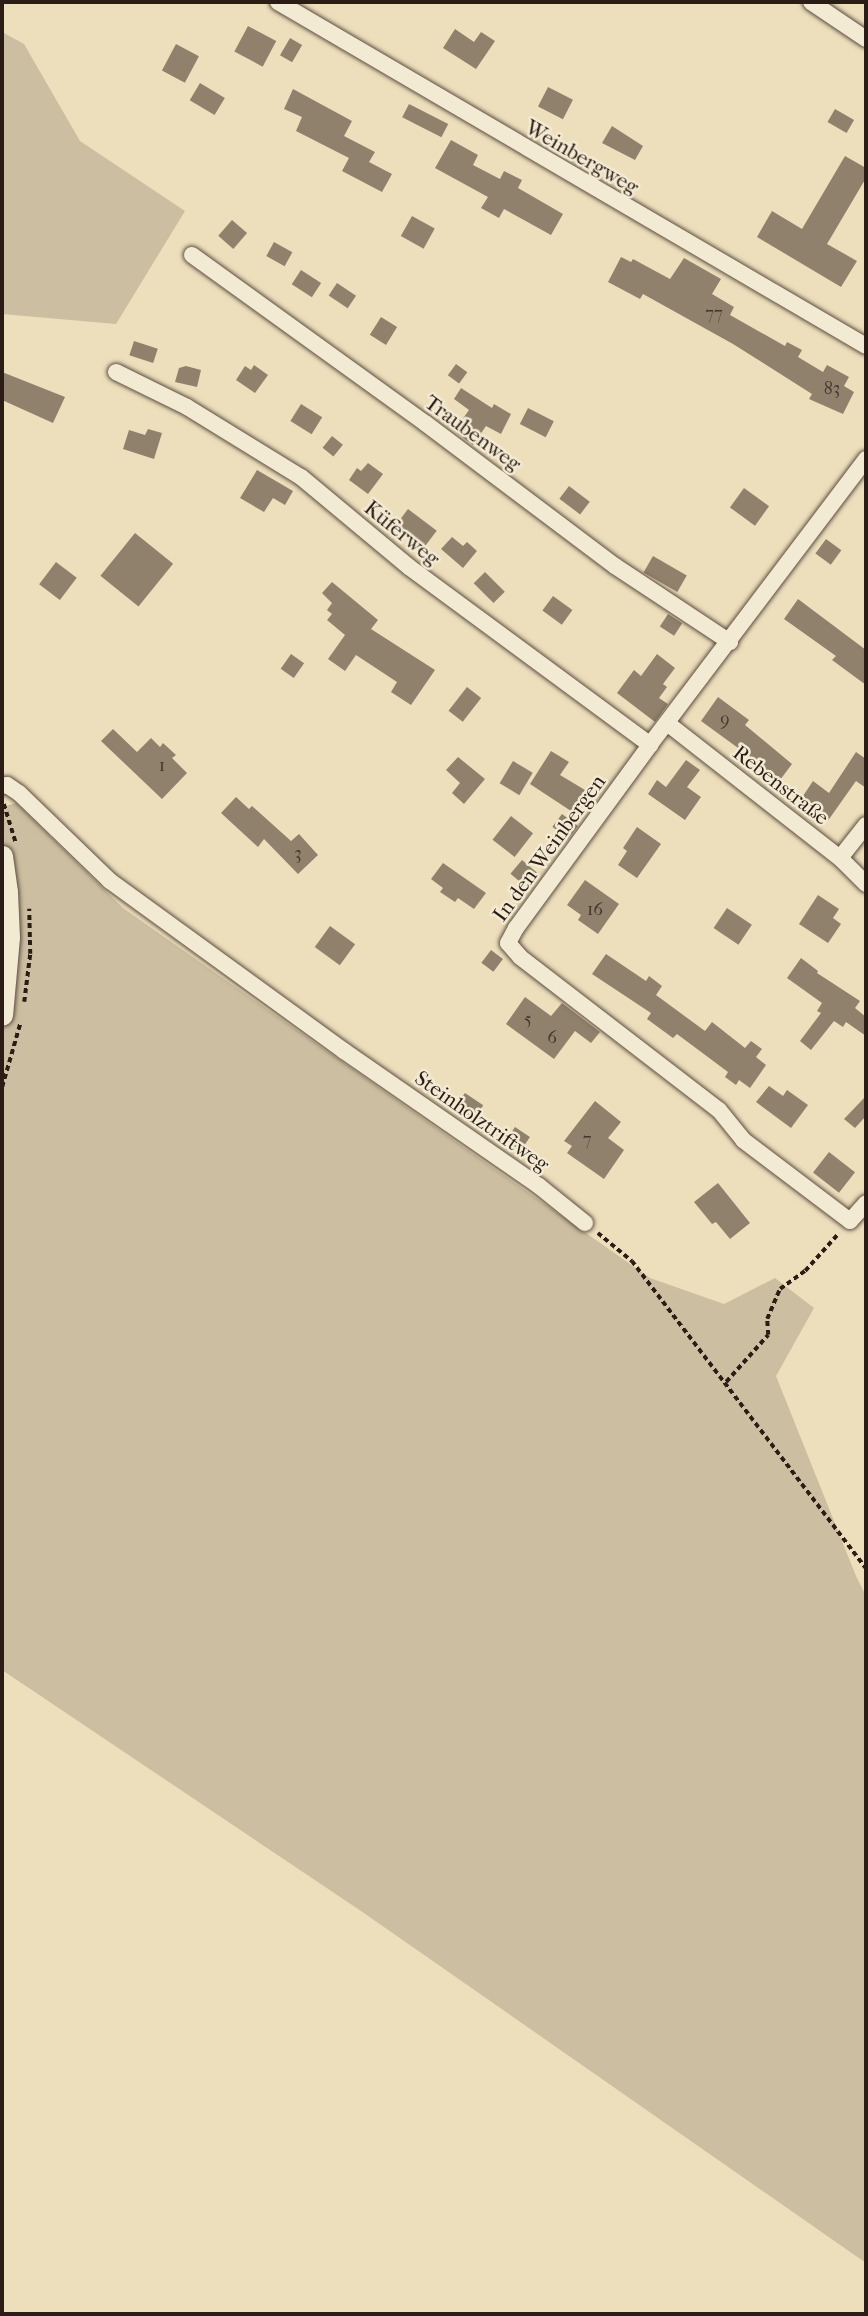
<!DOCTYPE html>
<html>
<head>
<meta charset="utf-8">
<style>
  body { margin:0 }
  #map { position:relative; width:868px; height:2316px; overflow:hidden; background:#eddfbc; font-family:"IM FELL French Canon",serif }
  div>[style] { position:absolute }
  .green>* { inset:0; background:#ccbea0 }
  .building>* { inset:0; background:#90816c; transform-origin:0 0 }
  .path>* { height:3.5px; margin-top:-1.75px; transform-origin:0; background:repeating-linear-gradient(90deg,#2b1c16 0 5px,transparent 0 8.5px) }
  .roads { filter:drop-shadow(0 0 2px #5c4d40) drop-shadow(0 0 2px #5c4d40) }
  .minor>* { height:16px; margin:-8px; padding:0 8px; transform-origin:8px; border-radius:8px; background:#f3ead3 }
  .secondary>* { height:21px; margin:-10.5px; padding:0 10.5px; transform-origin:10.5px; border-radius:10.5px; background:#f3ead3 }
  span { translate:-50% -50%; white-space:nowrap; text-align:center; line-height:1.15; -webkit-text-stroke:5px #f3ead3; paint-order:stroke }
  .number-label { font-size:18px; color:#44352c }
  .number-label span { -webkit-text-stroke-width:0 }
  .street-label { font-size:21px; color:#2b1c16 }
  .frame { position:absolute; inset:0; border:4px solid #2b1c16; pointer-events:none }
</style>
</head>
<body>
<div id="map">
  <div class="green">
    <i style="clip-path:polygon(2px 32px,24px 44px,80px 141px,185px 211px,116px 324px,2px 314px)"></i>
    <i style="clip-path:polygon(16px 803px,123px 908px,650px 1278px,724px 1304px,775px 1278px,814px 1308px,776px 1376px,856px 1576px,866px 1596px,866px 2263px,361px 1911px,2px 1670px,2px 807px)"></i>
  </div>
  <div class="building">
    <i style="left:248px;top:26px;width:32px;height:29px;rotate:28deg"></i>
    <i style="clip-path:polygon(455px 29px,474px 42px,481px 32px,495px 41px,476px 69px,443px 48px)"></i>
    <i style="left:290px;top:38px;width:14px;height:20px;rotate:30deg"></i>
    <i style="left:176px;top:44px;width:26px;height:30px;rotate:28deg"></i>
    <i style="left:200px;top:83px;width:29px;height:20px;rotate:31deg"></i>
    <i style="left:548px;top:87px;width:28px;height:22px;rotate:27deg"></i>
    <i style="clip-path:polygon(293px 89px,352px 121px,344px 136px,375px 152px,369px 162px,392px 174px,382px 192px,342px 171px,349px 158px,296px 131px,302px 117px,284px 109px)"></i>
    <i style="left:409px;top:104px;width:44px;height:15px;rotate:27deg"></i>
    <i style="left:835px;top:109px;width:22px;height:15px;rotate:30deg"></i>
    <i style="clip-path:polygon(612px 126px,643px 146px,635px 160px,602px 143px)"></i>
    <i style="clip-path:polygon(451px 140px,478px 155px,473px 165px,500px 179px,504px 171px,522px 180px,518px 188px,563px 214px,551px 235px,504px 209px,499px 218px,481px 208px,488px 197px,435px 168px)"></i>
    <i style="clip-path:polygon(845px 156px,866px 168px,866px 178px,827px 244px,857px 261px,841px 287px,757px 237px,772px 211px,802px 229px)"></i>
    <i style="left:412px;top:216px;width:26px;height:23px;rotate:29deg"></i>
    <i style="left:232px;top:220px;width:20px;height:21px;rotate:41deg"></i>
    <i style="left:274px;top:242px;width:21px;height:16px;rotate:29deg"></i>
    <i style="clip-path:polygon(621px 257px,631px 262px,633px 259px,670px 279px,684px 258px,721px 279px,712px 294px,734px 307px,730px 315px,785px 346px,787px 342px,802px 350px,798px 357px,823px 372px,827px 365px,849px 377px,844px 386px,854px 392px,843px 414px,809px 399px,812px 394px,733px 344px,643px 294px,640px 299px,608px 282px)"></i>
    <i style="left:301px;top:270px;width:24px;height:17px;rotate:33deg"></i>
    <i style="left:337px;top:283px;width:23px;height:15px;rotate:34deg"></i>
    <i style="left:381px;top:317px;width:19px;height:21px;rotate:32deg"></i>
    <i style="left:134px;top:341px;width:25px;height:15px;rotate:18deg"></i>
    <i style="left:456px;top:364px;width:14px;height:14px;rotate:36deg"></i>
    <i style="clip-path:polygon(254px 365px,268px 375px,255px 393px,236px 380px,245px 366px,251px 370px)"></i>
    <i style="clip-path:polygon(186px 366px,201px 370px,197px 387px,175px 382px,179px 368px)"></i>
    <i style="clip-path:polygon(2px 372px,65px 397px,53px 423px,2px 400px)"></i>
    <i style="clip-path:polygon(461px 388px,492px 408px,494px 404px,511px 414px,501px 434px,486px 426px,473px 445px,454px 431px,469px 410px,454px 399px)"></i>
    <i style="left:301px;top:404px;width:25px;height:20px;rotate:32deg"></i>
    <i style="left:528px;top:408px;width:29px;height:18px;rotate:27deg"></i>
    <i style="clip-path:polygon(148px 429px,162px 433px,154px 459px,123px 449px,129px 430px,145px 435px)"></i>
    <i style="left:332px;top:436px;width:14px;height:15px;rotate:39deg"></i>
    <i style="clip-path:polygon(368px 463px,383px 474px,368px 494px,349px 480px,357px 468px,361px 471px)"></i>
    <i style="clip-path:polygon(257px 470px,293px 491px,285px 505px,273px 498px,264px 512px,240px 498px)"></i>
    <i style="left:569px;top:486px;width:26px;height:16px;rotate:37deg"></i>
    <i style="left:744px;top:488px;width:31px;height:24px;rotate:36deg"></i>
    <i style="left:408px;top:509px;width:36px;height:19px;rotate:37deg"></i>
    <i style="left:135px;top:533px;width:49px;height:55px;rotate:39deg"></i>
    <i style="clip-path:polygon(452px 537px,463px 546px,467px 542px,477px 551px,463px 568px,441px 549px)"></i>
    <i style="left:826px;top:539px;width:19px;height:18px;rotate:36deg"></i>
    <i style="left:653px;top:556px;width:39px;height:19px;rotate:30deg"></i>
    <i style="left:56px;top:562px;width:26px;height:28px;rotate:37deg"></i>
    <i style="left:485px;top:572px;width:28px;height:16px;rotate:45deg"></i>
    <i style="clip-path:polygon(332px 582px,378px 620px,371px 629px,435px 670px,411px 705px,391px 692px,397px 682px,356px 655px,345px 671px,328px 659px,345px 635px,327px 620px,332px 614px,327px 610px,332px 603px,322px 593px)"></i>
    <i style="left:553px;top:596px;width:24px;height:18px;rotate:36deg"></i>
    <i style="clip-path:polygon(798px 599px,866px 650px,866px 685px,832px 660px,836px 656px,784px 619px)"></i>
    <i style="left:668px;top:614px;width:17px;height:15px;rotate:33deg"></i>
    <i style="left:291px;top:654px;width:16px;height:18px;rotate:35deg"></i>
    <i style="clip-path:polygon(657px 654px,675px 668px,663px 684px,667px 687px,659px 698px,668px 704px,655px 722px,617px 693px,634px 670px,641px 676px)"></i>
    <i style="left:467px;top:687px;width:18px;height:30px;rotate:38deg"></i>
    <i style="clip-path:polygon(718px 697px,749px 720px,745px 725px,792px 764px,777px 784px,753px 766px,756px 761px,701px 721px)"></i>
    <i style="clip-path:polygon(113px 729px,137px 752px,151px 738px,160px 747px,163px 743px,176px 755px,172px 758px,187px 773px,162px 799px,101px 741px)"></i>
    <i style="clip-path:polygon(551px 751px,569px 762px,560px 775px,585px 790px,571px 811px,530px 784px)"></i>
    <i style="clip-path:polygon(856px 752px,866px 759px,866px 788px,856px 781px,827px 822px,799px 802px,813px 781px,829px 793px)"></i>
    <i style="clip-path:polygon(458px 757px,485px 779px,464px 804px,452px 793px,460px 783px,446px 770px)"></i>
    <i style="clip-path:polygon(686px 760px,700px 770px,687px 787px,701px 797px,685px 820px,648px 794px,657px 780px,666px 787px)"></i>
    <i style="left:513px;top:761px;width:23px;height:26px;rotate:31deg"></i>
    <i style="clip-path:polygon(236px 797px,249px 809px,252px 806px,291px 841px,299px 834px,318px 855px,298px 874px,264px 839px,258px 847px,221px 813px)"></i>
    <i style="left:562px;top:814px;width:20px;height:16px;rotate:37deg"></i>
    <i style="left:511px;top:816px;width:28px;height:30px;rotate:38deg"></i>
    <i style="clip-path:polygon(637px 827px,661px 844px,637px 878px,618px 865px,627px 851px,623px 848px)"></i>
    <i style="left:522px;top:860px;width:23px;height:18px;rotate:40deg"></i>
    <i style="clip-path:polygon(443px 863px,486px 893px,474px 909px,458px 898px,455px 902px,440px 892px,443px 888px,431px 879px)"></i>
    <i style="clip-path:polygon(585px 880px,619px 904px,598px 934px,578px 920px,581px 915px,567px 905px)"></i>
    <i style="clip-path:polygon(818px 895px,839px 909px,833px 918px,841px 924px,828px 943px,799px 924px)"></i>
    <i style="left:727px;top:908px;width:30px;height:24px;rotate:34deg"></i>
    <i style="left:330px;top:926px;width:31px;height:26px;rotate:36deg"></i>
    <i style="left:491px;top:950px;width:15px;height:16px;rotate:37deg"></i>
    <i style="clip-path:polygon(606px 954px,646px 981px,649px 976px,662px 986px,656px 995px,705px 1031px,712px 1022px,745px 1048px,751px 1041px,762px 1049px,756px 1057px,766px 1065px,750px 1088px,739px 1080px,736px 1085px,725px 1077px,728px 1072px,677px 1034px,673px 1038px,647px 1019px,651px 1013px,592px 974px)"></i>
    <i style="clip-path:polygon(801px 958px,818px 971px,817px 973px,860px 1001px,855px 1008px,866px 1017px,866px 1036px,846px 1022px,843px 1027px,834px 1021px,811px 1050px,800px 1041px,821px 1013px,817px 1011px,822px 1003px,787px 978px)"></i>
    <i style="clip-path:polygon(525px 997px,551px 1016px,562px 1003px,600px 1032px,591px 1043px,575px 1031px,554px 1059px,506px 1024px)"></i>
    <i style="clip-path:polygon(769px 1086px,783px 1096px,787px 1090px,808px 1105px,791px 1128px,756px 1102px)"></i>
    <i style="left:465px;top:1093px;width:22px;height:17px;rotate:34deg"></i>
    <i style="clip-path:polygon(866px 1096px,866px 1116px,855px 1128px,844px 1119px)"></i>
    <i style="clip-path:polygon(595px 1101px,621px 1122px,608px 1138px,624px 1150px,604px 1179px,567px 1153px,572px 1146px,564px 1141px)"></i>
    <i style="left:515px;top:1127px;width:18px;height:17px;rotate:34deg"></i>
    <i style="left:829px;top:1152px;width:33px;height:26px;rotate:38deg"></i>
    <i style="clip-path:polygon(718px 1183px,750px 1223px,730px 1239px,716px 1222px,712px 1224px,694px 1202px)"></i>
  </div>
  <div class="path">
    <i style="left:4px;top:804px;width:41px;rotate:72.9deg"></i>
    <i style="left:24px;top:1002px;width:48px;rotate:-82.9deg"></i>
    <i style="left:30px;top:954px;width:45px;rotate:-91.3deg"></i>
    <i style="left:2px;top:1087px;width:66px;rotate:-74.1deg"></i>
    <i style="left:598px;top:1233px;width:44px;rotate:39.5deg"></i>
    <i style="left:632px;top:1261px;width:386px;rotate:52.7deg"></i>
    <i style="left:726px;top:1382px;width:63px;rotate:-48.2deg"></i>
    <i style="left:768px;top:1335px;width:16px;rotate:-94deg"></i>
    <i style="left:767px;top:1319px;width:33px;rotate:-67deg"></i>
    <i style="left:780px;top:1289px;width:31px;rotate:-36deg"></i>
    <i style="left:805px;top:1271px;width:51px;rotate:-48.2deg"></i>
  </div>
  <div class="roads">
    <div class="minor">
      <i style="left:278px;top:2px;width:681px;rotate:30.33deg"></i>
      <i style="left:811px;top:2px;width:66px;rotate:33.9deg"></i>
      <i style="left:192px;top:255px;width:287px;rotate:35.8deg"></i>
      <i style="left:425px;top:423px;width:238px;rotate:37deg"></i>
      <i style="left:615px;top:566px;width:138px;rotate:33.5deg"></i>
      <i style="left:116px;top:372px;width:79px;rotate:26.2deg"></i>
      <i style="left:187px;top:407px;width:134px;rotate:31.6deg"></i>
      <i style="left:301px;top:477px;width:141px;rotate:39.8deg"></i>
      <i style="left:409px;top:567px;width:300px;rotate:36.4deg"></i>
      <i style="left:866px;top:459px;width:358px;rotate:127.1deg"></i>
      <i style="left:650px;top:745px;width:227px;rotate:126.2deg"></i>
      <i style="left:516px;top:928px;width:17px;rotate:118deg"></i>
      <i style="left:508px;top:943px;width:18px;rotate:49deg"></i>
      <i style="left:520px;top:957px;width:251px;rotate:37.6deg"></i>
      <i style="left:719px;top:1110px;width:38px;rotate:51deg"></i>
      <i style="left:743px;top:1140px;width:134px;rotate:37.1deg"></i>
      <i style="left:850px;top:1221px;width:24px;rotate:-48deg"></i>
      <i style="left:667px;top:723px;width:219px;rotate:38deg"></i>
      <i style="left:840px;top:858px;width:37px;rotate:45deg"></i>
      <i style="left:2px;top:786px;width:5px;rotate:-11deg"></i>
      <i style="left:7px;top:785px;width:14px;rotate:34deg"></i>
      <i style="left:19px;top:793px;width:127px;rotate:44deg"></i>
      <i style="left:110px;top:881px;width:289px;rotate:36deg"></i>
      <i style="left:344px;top:1051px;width:237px;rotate:34.7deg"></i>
      <i style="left:539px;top:1186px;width:59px;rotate:38.8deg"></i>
      <i style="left:840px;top:858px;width:42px;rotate:-51.8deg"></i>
    </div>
    <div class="secondary">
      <i style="left:2px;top:856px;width:36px;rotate:82deg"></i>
      <i style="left:7px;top:892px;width:45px;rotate:87.5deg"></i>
      <i style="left:9px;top:937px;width:78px;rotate:95.1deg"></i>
    </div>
  </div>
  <div class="number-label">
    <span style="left:714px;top:314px">77</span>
    <span style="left:832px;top:389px">83</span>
    <span style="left:725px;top:720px">9</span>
    <span style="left:162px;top:766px">1</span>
    <span style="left:298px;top:854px">3</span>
    <span style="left:595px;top:910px">16</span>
    <span style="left:528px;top:1020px">5</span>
    <span style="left:552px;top:1038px">6</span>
    <span style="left:587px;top:1140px">7</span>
  </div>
  <div class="street-label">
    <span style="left:582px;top:157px;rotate:30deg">Weinbergweg</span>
    <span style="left:473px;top:433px;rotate:36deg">Traubenweg</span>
    <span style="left:402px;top:533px;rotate:39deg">Küferweg</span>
    <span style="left:781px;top:785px;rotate:38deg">Rebenstraße</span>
    <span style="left:549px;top:848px;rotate:-54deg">In den Weinbergen</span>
    <span style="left:482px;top:1121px;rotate:35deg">Steinholztriftweg</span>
  </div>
  <div class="frame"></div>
</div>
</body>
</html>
